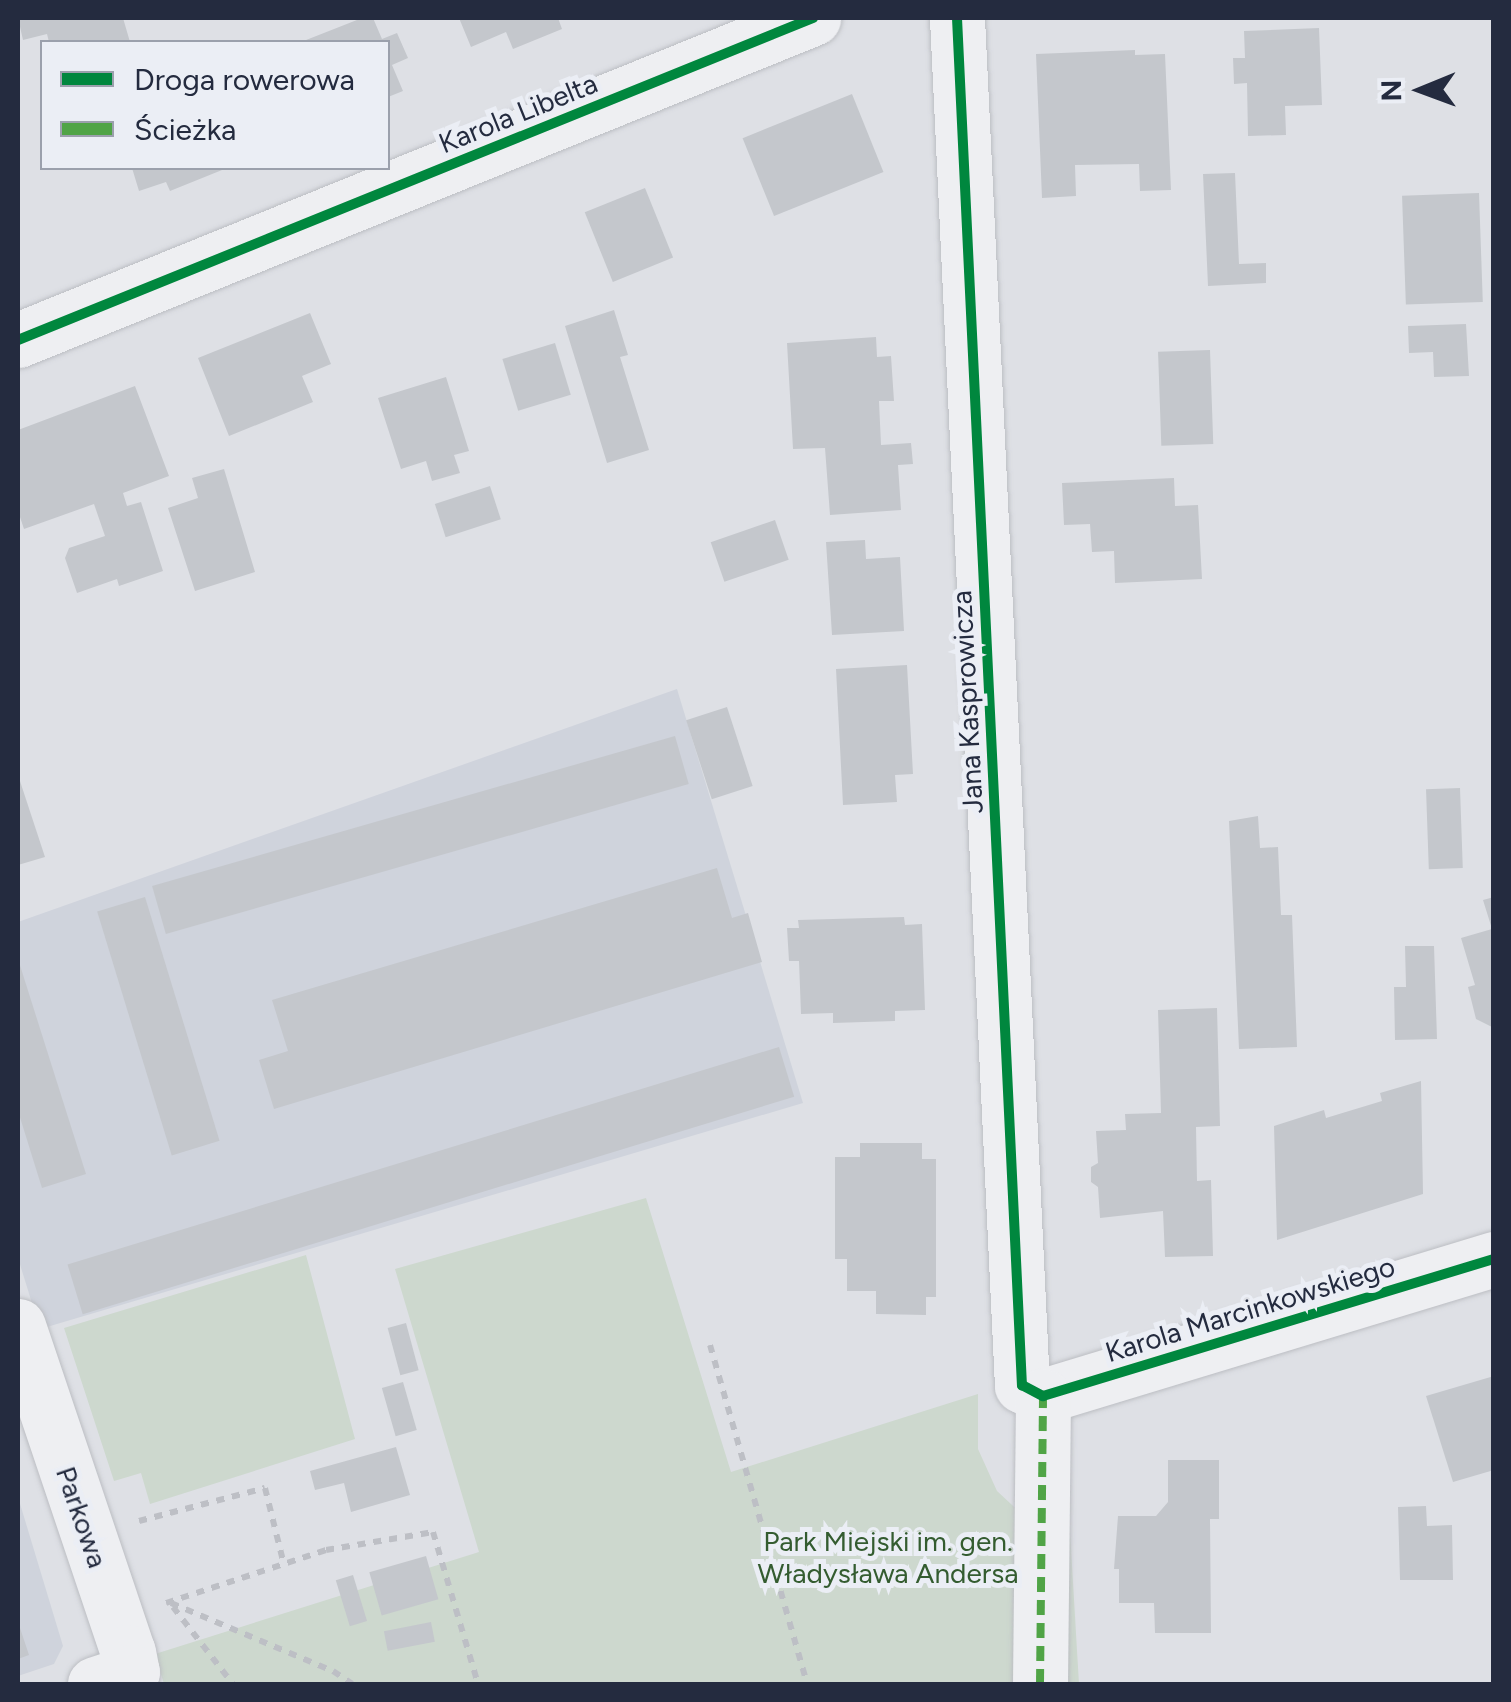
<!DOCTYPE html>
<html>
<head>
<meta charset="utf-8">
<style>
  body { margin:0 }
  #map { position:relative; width:1511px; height:1702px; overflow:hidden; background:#dee0e5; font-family:Figtree,sans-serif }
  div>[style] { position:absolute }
  .built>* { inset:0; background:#cfd3dc }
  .green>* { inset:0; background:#cdd8ce }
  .building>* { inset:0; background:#c4c7cc; transform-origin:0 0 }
  .path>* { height:6px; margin-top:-3px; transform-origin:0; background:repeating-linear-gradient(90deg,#bdbfc5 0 8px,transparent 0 16px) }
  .roads { filter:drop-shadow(0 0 2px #bcbec3) drop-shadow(0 0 2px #bcbec3) }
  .minor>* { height:55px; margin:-27.5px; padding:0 27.5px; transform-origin:27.5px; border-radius:27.5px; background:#eeeff2 }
  .quiet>* { height:8px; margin-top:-4px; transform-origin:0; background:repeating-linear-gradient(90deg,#50a446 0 15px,transparent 0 23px) }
  .cycleway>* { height:10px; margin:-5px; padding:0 5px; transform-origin:5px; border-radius:5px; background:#00873e }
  span { translate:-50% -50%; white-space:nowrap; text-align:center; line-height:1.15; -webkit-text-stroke:10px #ebeef5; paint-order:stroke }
  .street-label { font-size:28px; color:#242b3f }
  .park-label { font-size:28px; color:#345c30 }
  .frame { position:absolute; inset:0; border:20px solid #242b3f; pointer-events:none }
  .legend { position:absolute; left:40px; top:40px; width:350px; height:130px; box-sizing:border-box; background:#ebeef5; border:2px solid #9ba0ac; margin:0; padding:12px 18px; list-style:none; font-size:30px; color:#242b3f }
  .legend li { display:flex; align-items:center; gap:20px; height:50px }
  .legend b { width:50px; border:2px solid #9ba0ac }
  .north { position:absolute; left:1371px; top:40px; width:100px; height:100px; -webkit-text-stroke:8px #ebeef5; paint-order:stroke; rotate:269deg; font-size:28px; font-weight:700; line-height:40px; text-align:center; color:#242b3f }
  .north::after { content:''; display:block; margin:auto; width:35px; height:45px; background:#242b3f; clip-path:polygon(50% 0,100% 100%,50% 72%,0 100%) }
</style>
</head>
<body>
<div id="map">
  <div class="built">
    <i style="clip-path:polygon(677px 689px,803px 1103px,40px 1329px,18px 1258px,18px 922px)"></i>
    <i style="clip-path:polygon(18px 1497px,63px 1646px,54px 1664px,18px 1676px)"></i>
  </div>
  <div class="green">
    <i style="clip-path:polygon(646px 1198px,731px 1472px,978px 1394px,978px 1449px,997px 1491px,1026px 1518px,1069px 1515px,1079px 1684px,164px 1684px,155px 1654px,479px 1552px,395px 1269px)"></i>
    <i style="clip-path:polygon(306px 1255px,355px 1439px,150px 1504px,141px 1473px,114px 1481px,64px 1328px)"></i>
  </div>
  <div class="building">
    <i style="clip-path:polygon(18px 18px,123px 18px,130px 42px,49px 42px,47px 34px,23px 40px)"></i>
    <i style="clip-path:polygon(362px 18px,373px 18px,382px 39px,397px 33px,408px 58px,392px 65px,403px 91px,388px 97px,388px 42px,301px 42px)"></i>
    <i style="clip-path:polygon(459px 18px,558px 18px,562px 29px,513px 49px,506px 32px,471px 47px)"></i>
    <i style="clip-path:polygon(1319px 28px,1322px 105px,1285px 106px,1286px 135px,1248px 136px,1247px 83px,1234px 84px,1233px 58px,1245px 58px,1244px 31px)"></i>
    <i style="clip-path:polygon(1135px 50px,1135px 55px,1165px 54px,1171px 190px,1140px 191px,1139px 164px,1075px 165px,1076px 196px,1042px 198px,1036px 54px)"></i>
    <i style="left:852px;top:94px;width:84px;height:118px;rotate:68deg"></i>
    <i style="clip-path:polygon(132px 168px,227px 168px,170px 191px,166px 182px,139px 191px)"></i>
    <i style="clip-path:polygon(1235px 173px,1239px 264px,1266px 263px,1266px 283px,1208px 286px,1203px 174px)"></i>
    <i style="left:645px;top:188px;width:75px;height:65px;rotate:68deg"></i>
    <i style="left:1479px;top:193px;width:109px;height:77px;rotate:88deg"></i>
    <i style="clip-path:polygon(614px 310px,628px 355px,620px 357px,649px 450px,607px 463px,565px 326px)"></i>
    <i style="clip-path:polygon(310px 313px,331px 364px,302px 376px,313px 402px,229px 436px,198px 358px)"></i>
    <i style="clip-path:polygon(1466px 324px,1469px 376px,1434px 377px,1433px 352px,1409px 353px,1408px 326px)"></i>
    <i style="clip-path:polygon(876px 337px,877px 357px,891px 356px,894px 401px,879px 401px,881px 445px,911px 443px,913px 464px,898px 465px,901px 510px,830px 515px,825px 448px,793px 449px,787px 343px)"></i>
    <i style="left:555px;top:343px;width:54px;height:55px;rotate:73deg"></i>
    <i style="left:1210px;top:350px;width:94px;height:52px;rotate:88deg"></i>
    <i style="clip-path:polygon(446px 377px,469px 451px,454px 455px,460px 473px,432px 481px,426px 461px,401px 469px,378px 398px)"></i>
    <i style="clip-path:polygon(135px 386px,169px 476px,123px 493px,127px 506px,141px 502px,163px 571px,119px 586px,117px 579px,77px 593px,65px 558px,69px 548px,105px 536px,94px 504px,24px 529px,18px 511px,18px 430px)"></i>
    <i style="clip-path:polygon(224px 469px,255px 572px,195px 591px,168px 508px,198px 498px,192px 478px)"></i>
    <i style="clip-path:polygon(1174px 478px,1175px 506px,1198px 505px,1202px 579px,1115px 583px,1114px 551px,1092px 552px,1090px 524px,1064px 525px,1062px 483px)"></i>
    <i style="left:490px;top:486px;width:35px;height:58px;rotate:72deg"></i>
    <i style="left:775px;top:520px;width:42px;height:68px;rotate:71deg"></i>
    <i style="clip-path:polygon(865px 540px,866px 559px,900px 557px,904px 631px,832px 635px,826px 542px)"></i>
    <i style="clip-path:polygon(907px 665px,913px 774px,895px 775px,897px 802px,843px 805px,836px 669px)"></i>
    <i style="left:727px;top:707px;width:83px;height:43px;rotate:72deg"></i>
    <i style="left:675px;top:736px;width:50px;height:544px;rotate:74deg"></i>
    <i style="clip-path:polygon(18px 775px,45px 857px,18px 865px)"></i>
    <i style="left:1460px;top:788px;width:80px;height:34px;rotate:88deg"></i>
    <i style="clip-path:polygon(1258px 816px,1260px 848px,1278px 847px,1281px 915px,1292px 915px,1297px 1047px,1239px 1049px,1229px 821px)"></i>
    <i style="clip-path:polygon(717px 868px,732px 918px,748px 913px,762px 962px,274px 1109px,259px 1060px,288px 1051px,272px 1000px)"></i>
    <i style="left:145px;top:897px;width:255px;height:50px;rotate:73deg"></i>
    <i style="clip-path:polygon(1494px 897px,1494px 1028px,1476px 1019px,1468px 987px,1475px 985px,1461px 938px,1492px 929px,1483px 900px)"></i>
    <i style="clip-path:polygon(904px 917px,905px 925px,922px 924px,925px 1010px,895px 1011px,895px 1021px,833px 1023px,833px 1013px,801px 1014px,799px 961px,789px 961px,787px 928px,799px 928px,798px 920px)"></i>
    <i style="clip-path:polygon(1405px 946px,1434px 946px,1437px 1039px,1395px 1040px,1394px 987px,1406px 987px)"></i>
    <i style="clip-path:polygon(18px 959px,86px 1174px,42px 1188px,18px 1111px)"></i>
    <i style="clip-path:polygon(1217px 1008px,1220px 1126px,1196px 1127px,1197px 1181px,1211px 1180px,1213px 1256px,1165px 1257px,1163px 1211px,1100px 1218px,1098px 1187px,1091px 1182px,1091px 1167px,1098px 1163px,1096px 1131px,1126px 1130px,1125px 1114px,1161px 1113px,1158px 1010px)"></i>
    <i style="left:779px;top:1047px;width:52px;height:744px;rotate:73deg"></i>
    <i style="clip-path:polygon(1421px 1081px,1423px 1194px,1277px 1240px,1274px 1126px,1324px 1110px,1326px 1118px,1382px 1101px,1380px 1093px)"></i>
    <i style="clip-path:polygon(860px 1143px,922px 1143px,922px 1159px,936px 1159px,936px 1297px,926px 1297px,926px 1315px,876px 1314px,876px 1291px,847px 1291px,847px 1259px,835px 1259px,835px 1157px,860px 1157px)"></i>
    <i style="left:406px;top:1323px;width:49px;height:19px;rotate:75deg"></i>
    <i style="clip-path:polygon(1494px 1376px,1494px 1470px,1453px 1482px,1426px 1396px)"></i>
    <i style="left:403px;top:1382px;width:50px;height:22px;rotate:74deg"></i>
    <i style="clip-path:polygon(396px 1447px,410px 1495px,351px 1512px,344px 1483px,315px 1490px,310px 1471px)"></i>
    <i style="clip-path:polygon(1168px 1460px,1219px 1460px,1219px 1519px,1210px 1519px,1211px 1633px,1155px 1633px,1154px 1603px,1119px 1603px,1119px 1569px,1114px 1569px,1118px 1516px,1156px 1516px,1168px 1502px)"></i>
    <i style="clip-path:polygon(1426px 1506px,1427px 1526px,1452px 1525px,1453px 1580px,1400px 1580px,1398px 1507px)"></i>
    <i style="left:426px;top:1556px;width:45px;height:59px;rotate:74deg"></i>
    <i style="left:353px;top:1575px;width:48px;height:18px;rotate:73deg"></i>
    <i style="clip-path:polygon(18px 1622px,29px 1655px,18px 1659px)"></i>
    <i style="left:431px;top:1622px;width:20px;height:48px;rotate:79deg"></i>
  </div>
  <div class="path">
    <i style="left:710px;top:1345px;width:353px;rotate:74deg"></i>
    <i style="left:139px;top:1521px;width:130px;rotate:-14.7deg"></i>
    <i style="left:265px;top:1488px;width:79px;rotate:76.1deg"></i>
    <i style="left:166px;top:1603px;width:169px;rotate:-18.3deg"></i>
    <i style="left:326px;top:1550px;width:109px;rotate:-9.5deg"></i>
    <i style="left:433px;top:1532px;width:159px;rotate:73.5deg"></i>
    <i style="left:171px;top:1603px;width:176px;rotate:22.8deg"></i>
    <i style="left:333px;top:1671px;width:23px;rotate:34deg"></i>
    <i style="left:173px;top:1607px;width:98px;rotate:52.1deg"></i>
  </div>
  <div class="roads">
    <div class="minor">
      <i style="left:957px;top:18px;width:1369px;rotate:87.28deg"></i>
      <i style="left:1022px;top:1385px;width:24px;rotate:28deg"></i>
      <i style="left:1043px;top:1396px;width:471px;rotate:-16.9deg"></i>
      <i style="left:18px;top:340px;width:858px;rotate:-22.05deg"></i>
      <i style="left:18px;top:1326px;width:344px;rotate:71.4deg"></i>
      <i style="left:128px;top:1652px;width:20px;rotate:79deg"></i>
      <i style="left:132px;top:1672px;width:39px;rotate:162deg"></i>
      <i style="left:1040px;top:1684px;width:288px;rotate:-89.4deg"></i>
    </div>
  </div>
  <div class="quiet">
    <i style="left:1040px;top:1684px;width:288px;rotate:-89.4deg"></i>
  </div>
  <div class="cycleway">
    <i style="left:957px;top:18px;width:1369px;rotate:87.28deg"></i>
    <i style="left:1022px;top:1385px;width:24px;rotate:28deg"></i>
    <i style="left:1043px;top:1396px;width:471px;rotate:-16.9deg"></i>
    <i style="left:18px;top:340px;width:858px;rotate:-22.05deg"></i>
  </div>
  <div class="street-label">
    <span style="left:518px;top:113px;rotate:-22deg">Karola Libelta</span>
    <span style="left:967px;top:702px;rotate:-93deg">Jana Kasprowicza</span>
    <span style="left:1250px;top:1309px;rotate:-17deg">Karola Marcinkowskiego</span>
    <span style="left:82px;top:1517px;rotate:71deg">Parkowa</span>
  </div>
  <div class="park-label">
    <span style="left:888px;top:1557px">Park Miejski im. gen.<br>Władysława Andersa</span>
  </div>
  <div class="frame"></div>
  <ul class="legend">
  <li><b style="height:12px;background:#00873e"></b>Droga rowerowa</li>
  <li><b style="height:12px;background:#50a446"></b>Ścieżka</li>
  </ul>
  <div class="north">N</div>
</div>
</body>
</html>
